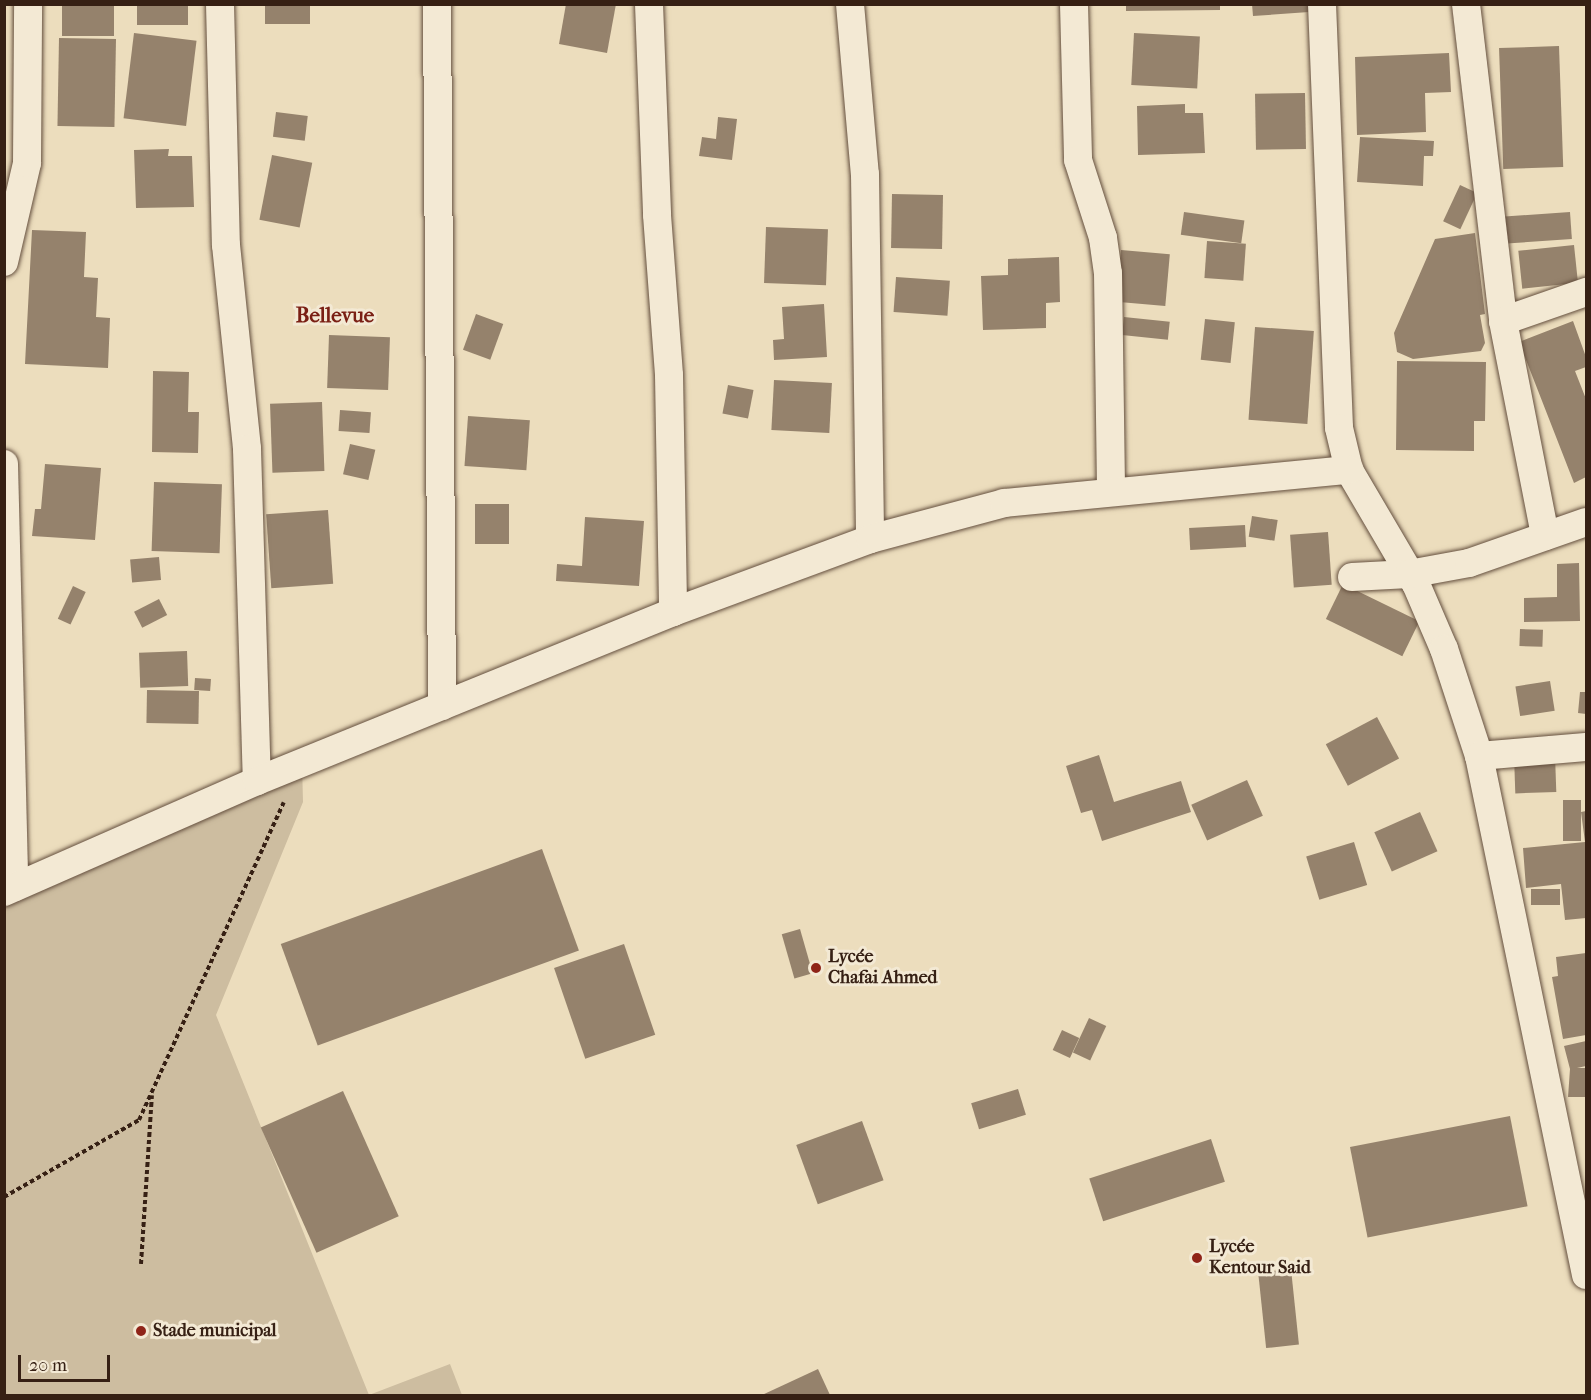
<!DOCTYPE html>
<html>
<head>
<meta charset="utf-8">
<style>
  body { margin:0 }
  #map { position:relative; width:1591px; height:1400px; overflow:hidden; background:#ecddbd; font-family:"IM FELL French Canon",serif }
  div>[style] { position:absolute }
  .green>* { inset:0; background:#cdbda0 }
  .building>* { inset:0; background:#95826c; transform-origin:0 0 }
  .path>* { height:4px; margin-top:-2px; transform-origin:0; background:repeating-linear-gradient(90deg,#362014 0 4.5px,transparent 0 7.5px) }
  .roads { filter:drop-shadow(0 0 2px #644f3e) drop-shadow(0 0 2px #644f3e) }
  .street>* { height:28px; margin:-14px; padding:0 14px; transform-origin:14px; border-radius:14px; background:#f3e9d4 }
  .dots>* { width:16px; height:16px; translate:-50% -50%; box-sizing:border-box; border:3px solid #f3e9d4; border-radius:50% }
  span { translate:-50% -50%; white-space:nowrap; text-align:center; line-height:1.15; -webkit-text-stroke:6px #f3e9d4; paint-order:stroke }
  .poi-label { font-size:18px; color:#362014; font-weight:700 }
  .left { translate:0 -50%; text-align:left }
  .quarter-label { font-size:21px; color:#7a1f14; font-weight:700 }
  .frame { position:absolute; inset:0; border:6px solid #362014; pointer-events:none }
  .scale { position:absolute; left:18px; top:1355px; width:92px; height:27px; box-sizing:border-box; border:3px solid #362014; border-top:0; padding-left:8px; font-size:18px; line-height:21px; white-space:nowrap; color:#362014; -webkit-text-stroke:4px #f3e9d4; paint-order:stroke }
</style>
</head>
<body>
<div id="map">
  <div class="green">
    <i style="clip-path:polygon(302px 763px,303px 802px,216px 1015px,369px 1395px,450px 1364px,462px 1395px,5px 1395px,5px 892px)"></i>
  </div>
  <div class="building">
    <i style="left:62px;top:4px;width:52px;height:32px"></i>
    <i style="left:137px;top:4px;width:51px;height:21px"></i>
    <i style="left:265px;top:4px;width:45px;height:20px"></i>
    <i style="clip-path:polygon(566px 4px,616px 4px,607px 53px,559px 44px)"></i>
    <i style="clip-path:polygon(1126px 4px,1220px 4px,1220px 10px,1126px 11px)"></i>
    <i style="clip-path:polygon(1252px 4px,1309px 4px,1309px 12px,1253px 16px)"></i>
    <i style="left:134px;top:33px;width:63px;height:86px;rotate:7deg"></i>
    <i style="left:1134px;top:33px;width:66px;height:52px;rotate:3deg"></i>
    <i style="left:59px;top:38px;width:57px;height:88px;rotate:1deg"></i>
    <i style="left:1559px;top:46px;width:121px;height:60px;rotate:88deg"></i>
    <i style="clip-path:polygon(1449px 53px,1451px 92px,1425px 93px,1426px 132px,1357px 135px,1355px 57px)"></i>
    <i style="left:1305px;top:93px;width:56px;height:50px;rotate:89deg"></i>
    <i style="clip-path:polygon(1185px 104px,1185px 113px,1203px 113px,1205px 153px,1138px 155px,1137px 106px)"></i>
    <i style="left:276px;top:112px;width:32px;height:25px;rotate:7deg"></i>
    <i style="clip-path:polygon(718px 117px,737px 119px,732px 160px,699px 156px,702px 137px,716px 139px)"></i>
    <i style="clip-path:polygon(1360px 137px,1434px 141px,1433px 156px,1424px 156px,1423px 186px,1357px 182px)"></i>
    <i style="clip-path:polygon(169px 149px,168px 156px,192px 156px,194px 207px,136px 208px,134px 150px)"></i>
    <i style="left:272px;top:155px;width:41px;height:66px;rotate:11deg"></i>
    <i style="left:1460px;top:185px;width:19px;height:40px;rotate:25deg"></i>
    <i style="left:892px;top:194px;width:51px;height:54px;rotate:1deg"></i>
    <i style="left:1184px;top:212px;width:61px;height:23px;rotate:8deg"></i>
    <i style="left:1570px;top:212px;width:27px;height:69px;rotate:86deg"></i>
    <i style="left:766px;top:227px;width:62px;height:56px;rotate:2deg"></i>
    <i style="clip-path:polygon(32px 230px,86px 232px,84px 277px,98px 278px,96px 317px,110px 318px,108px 368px,25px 364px)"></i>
    <i style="clip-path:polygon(1475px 233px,1485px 314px,1480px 315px,1485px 343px,1481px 351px,1413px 359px,1397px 352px,1394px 333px,1435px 239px)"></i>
    <i style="left:1207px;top:241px;width:39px;height:37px;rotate:4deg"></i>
    <i style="left:1574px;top:245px;width:38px;height:56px;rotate:84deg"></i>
    <i style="left:1121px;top:250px;width:49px;height:52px;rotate:5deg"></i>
    <i style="clip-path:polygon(1059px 257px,1060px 302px,1046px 303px,1046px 328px,983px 330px,981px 276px,1008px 275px,1008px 259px)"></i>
    <i style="left:896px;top:277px;width:54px;height:35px;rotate:4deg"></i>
    <i style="clip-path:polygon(824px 304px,827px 357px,774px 360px,773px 340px,784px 339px,782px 307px)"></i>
    <i style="left:476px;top:314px;width:29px;height:38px;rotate:20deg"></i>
    <i style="left:1124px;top:317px;width:46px;height:18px;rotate:6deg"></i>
    <i style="left:1205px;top:319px;width:30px;height:41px;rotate:6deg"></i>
    <i style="clip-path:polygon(1573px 321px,1586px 357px,1586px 367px,1575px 371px,1586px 399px,1586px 477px,1574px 483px,1519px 342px)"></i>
    <i style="left:1255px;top:327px;width:59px;height:93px;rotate:4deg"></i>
    <i style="left:329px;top:335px;width:61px;height:53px;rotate:2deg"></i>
    <i style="clip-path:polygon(1397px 361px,1486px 362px,1485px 421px,1474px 421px,1474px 451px,1396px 450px)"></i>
    <i style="clip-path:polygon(153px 371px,189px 372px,188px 412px,199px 412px,198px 453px,152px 452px)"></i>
    <i style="left:774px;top:380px;width:58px;height:50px;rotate:3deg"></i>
    <i style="left:728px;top:385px;width:26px;height:29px;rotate:11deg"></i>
    <i style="left:322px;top:402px;width:69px;height:52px;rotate:88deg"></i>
    <i style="left:340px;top:410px;width:31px;height:21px;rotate:4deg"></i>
    <i style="left:468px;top:416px;width:62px;height:50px;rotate:4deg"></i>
    <i style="left:350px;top:444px;width:26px;height:31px;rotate:13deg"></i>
    <i style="clip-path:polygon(45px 464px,101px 468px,95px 540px,32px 536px,35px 509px,41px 509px)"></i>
    <i style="left:154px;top:482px;width:68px;height:69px;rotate:2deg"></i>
    <i style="left:475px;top:504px;width:34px;height:40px"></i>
    <i style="left:328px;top:510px;width:74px;height:62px;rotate:86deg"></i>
    <i style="left:1252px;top:516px;width:26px;height:21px;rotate:9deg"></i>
    <i style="clip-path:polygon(585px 517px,644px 521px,639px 586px,556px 581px,557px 564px,582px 566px)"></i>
    <i style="left:1245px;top:525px;width:22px;height:56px;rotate:87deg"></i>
    <i style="left:1328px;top:532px;width:53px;height:38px;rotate:86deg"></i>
    <i style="left:159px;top:557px;width:23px;height:29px;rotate:85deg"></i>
    <i style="clip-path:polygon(1579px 563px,1580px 621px,1524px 622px,1524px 598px,1557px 597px,1557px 564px)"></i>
    <i style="left:1343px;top:584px;width:85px;height:39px;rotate:26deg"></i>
    <i style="left:73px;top:586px;width:14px;height:36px;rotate:25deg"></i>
    <i style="left:159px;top:599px;width:18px;height:28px;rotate:63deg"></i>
    <i style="left:1520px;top:629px;width:23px;height:17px;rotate:2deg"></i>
    <i style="left:187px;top:651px;width:35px;height:48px;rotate:88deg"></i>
    <i style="left:195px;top:678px;width:16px;height:12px;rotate:4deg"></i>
    <i style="left:1550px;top:681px;width:30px;height:35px;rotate:81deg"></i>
    <i style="left:147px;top:690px;width:52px;height:33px;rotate:1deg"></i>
    <i style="clip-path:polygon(1580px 692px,1586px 692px,1586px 714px,1578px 713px)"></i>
    <i style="left:1377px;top:717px;width:47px;height:58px;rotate:62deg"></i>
    <i style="clip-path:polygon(1099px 755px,1114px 802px,1181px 781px,1191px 812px,1102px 841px,1092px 810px,1081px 813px,1066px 766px)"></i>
    <i style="left:1555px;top:755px;width:37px;height:41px;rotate:88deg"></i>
    <i style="left:1247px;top:780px;width:39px;height:61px;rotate:66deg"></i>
    <i style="left:1563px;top:800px;width:18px;height:41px"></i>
    <i style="clip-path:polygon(1586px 811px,1586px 918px,1565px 920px,1561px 884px,1526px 888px,1523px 848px,1585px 842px,1581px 812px)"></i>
    <i style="left:1420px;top:812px;width:43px;height:50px;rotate:66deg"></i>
    <i style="left:1354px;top:842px;width:45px;height:50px;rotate:73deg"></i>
    <i style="left:542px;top:849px;width:108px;height:278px;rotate:70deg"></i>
    <i style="left:1560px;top:889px;width:16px;height:29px;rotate:90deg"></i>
    <i style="left:800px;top:929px;width:46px;height:19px;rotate:74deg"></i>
    <i style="left:624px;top:944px;width:96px;height:74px;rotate:71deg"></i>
    <i style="clip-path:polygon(1586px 953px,1586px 1035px,1563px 1039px,1552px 977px,1558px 976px,1556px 957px)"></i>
    <i style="left:1089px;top:1018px;width:19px;height:38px;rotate:25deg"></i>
    <i style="left:1062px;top:1030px;width:19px;height:22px;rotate:25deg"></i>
    <i style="clip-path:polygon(1586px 1041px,1586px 1066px,1577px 1068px,1586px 1068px,1586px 1097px,1568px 1097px,1570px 1069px,1564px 1046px)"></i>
    <i style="left:1018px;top:1089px;width:27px;height:49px;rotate:73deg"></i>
    <i style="left:343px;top:1091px;width:137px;height:90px;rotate:66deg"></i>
    <i style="left:1510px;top:1116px;width:92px;height:163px;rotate:79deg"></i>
    <i style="left:862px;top:1121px;width:63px;height:70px;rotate:70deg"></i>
    <i style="left:1211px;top:1139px;width:45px;height:128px;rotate:72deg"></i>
    <i style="left:1291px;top:1269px;width:76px;height:33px;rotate:84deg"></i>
    <i style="clip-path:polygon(818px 1369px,830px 1395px,762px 1395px)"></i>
  </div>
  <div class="path">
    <i style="left:4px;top:1197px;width:155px;rotate:-29.7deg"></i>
    <i style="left:139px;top:1120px;width:349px;rotate:-65.5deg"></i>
    <i style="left:141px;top:1264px;width:169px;rotate:-86.3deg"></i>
  </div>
  <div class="roads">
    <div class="street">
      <i style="left:220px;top:4px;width:241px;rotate:88.6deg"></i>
      <i style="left:226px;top:245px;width:205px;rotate:84.1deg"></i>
      <i style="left:247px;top:449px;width:332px;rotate:88.3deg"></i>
      <i style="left:437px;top:4px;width:702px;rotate:89.59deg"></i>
      <i style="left:649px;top:4px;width:211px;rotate:87.8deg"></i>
      <i style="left:657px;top:215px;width:160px;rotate:85.7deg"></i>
      <i style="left:669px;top:375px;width:237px;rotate:89deg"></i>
      <i style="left:850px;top:4px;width:171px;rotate:85deg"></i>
      <i style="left:865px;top:174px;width:365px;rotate:89.2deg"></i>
      <i style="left:1074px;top:4px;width:156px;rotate:88.5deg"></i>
      <i style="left:1078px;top:160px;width:82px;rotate:72.2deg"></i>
      <i style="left:1103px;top:238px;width:35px;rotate:82deg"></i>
      <i style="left:1108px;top:273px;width:217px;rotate:89.2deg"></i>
      <i style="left:1322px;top:4px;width:424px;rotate:87.7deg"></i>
      <i style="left:1339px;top:428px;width:43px;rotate:76.6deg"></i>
      <i style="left:1349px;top:470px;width:132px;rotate:59.6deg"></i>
      <i style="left:1416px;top:584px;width:71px;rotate:66.7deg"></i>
      <i style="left:1444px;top:649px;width:113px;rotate:71.9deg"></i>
      <i style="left:1479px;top:756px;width:530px;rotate:78.35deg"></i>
      <i style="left:1466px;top:4px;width:319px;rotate:83.3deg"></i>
      <i style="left:1503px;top:321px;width:219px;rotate:78.9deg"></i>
      <i style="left:4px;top:262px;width:102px;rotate:-76.9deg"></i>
      <i style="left:27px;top:163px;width:159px;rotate:-89.6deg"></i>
      <i style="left:1503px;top:321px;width:88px;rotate:-19.3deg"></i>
      <i style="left:4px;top:464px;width:423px;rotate:88.6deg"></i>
      <i style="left:1352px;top:577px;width:57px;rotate:-3deg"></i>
      <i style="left:1409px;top:574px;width:61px;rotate:-10.4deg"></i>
      <i style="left:1469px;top:563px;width:124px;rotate:-19.3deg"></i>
      <i style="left:1479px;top:756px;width:107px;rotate:-4.8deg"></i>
      <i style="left:4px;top:892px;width:276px;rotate:-23.7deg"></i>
      <i style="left:257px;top:781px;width:449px;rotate:-22.1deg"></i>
      <i style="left:673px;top:612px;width:210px;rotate:-20.3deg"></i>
      <i style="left:870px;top:539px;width:139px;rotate:-15deg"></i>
      <i style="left:1004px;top:503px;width:347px;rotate:-5.5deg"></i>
    </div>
  </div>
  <div class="dots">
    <i style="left:816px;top:968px;background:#8f2418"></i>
    <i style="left:1197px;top:1258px;background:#8f2418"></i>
    <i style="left:141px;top:1331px;background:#8f2418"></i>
  </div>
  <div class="poi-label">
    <span class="left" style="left:828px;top:968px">Lycée<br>Chafai Ahmed</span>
    <span class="left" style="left:1209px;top:1258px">Lycée<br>Kentour Said</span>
    <span class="left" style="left:153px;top:1331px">Stade municipal</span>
  </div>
  <div class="quarter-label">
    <span style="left:335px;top:315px">Bellevue</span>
  </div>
  <div class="frame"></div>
  <div class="scale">20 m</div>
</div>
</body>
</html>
